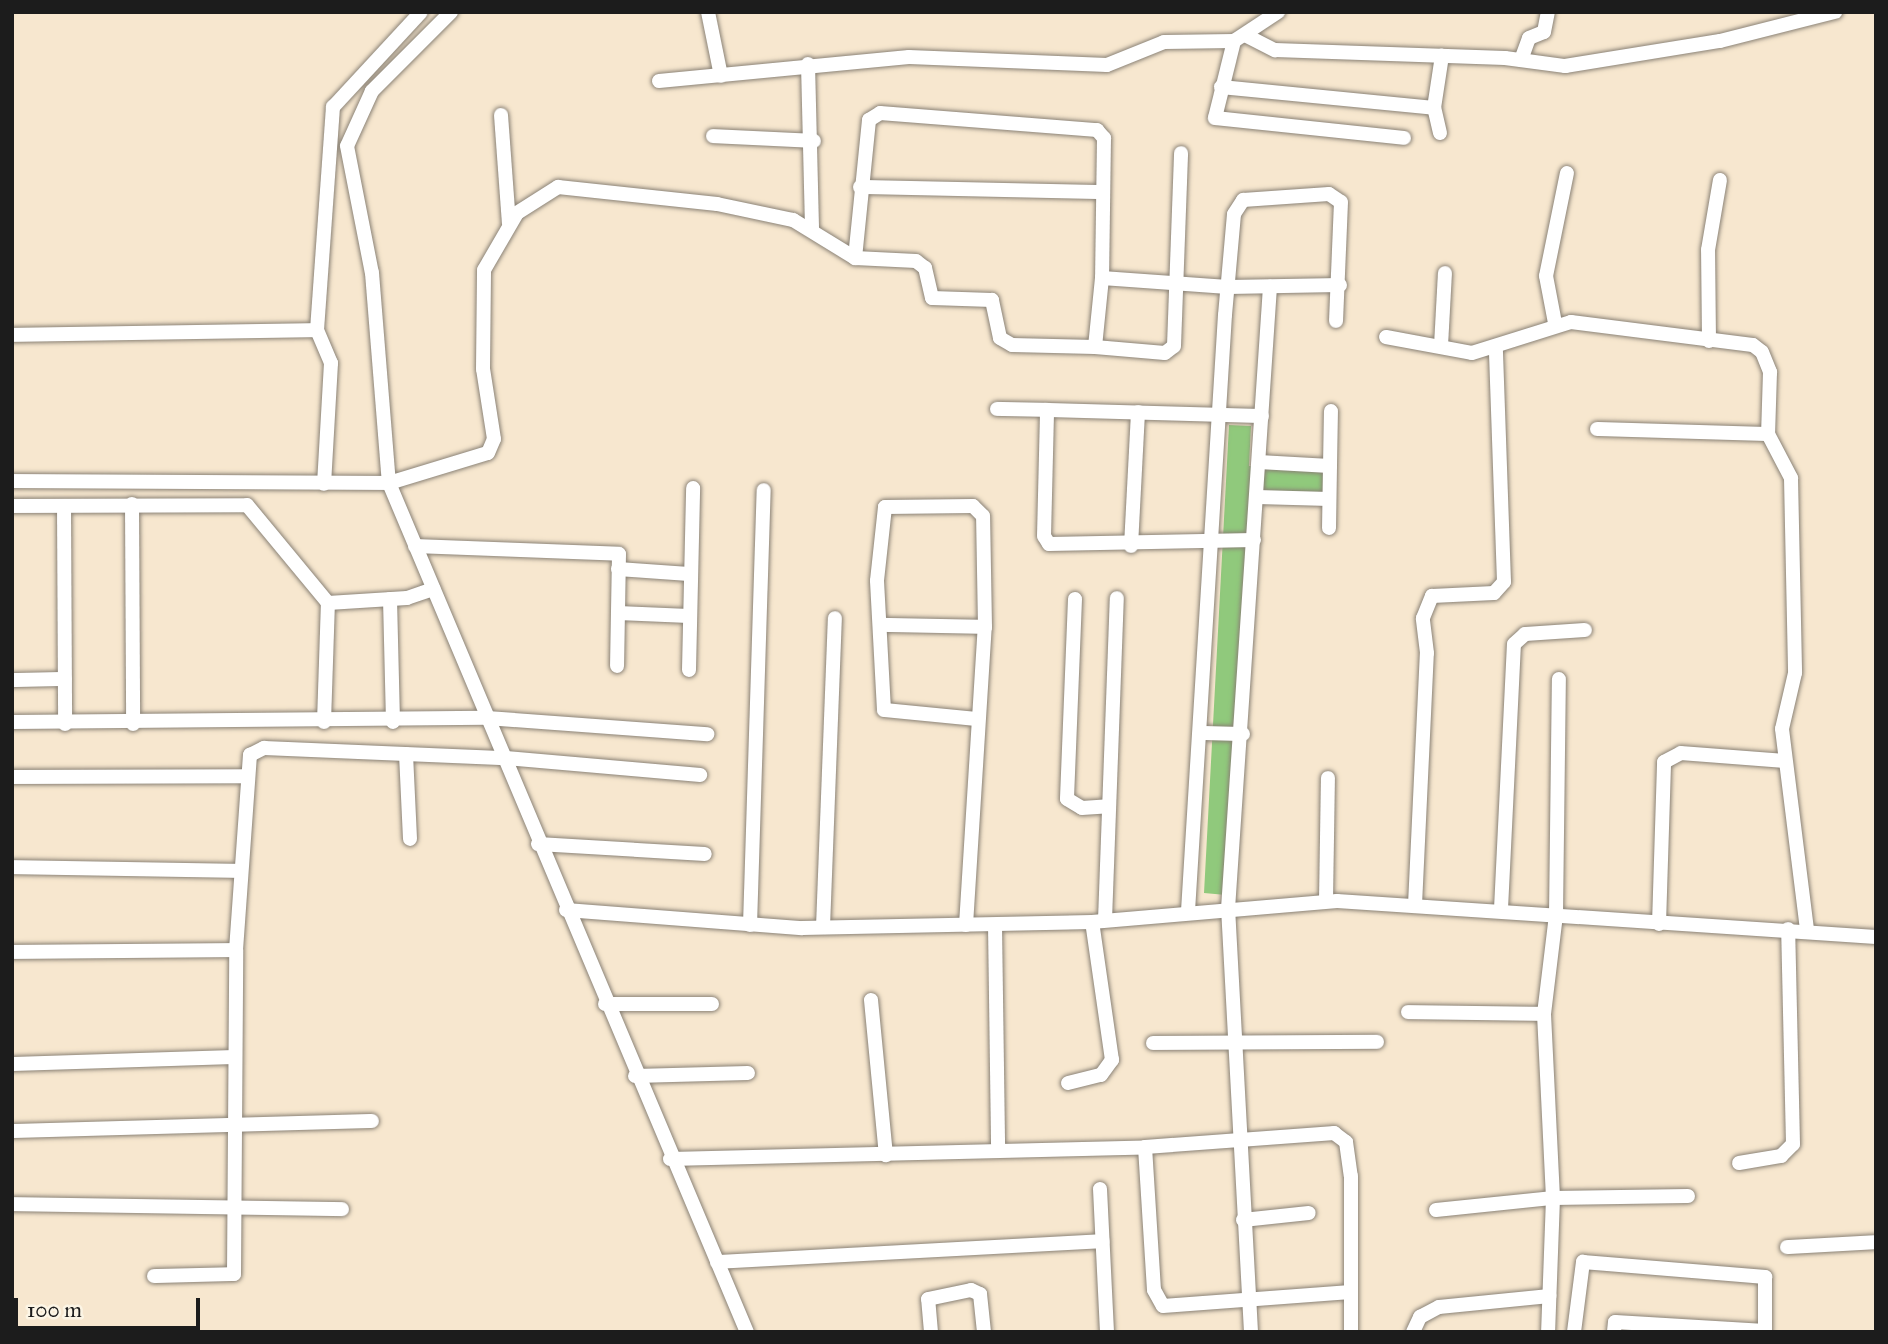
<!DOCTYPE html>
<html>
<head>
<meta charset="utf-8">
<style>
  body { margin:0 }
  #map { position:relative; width:1888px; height:1344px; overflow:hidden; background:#f7e7cf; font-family:"IM FELL Great Primer",serif }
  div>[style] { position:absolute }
  .green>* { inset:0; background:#90c97c }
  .roads { filter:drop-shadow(0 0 2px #8a8276) drop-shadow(0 0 2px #8a8276) }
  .minor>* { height:14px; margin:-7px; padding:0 7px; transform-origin:7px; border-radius:7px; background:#fff }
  span { translate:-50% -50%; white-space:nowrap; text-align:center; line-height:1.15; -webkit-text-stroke:7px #fcf5e5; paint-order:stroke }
  .frame { position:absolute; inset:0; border:14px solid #1c1c1c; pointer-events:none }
  .scale { position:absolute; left:14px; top:1298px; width:186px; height:32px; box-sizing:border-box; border:4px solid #1c1c1c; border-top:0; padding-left:9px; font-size:21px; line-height:24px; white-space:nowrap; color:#1c1c1c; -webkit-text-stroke:5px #fcf5e5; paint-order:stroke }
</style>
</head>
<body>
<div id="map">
  <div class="green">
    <i style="clip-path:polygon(1229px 425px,1251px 426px,1249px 466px,1323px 472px,1324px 494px,1250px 492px,1226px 895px,1204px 893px)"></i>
  </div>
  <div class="roads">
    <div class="minor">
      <i style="left:451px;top:12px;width:112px;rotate:135deg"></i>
      <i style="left:372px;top:91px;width:60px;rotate:114.4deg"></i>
      <i style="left:347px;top:146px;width:129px;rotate:78.9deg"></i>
      <i style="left:372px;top:273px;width:211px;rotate:85.4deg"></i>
      <i style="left:389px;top:483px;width:921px;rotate:67.14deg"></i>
      <i style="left:708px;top:12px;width:65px;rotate:78.5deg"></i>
      <i style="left:1245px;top:35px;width:34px;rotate:27deg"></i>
      <i style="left:1275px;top:50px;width:230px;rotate:2deg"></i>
      <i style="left:1505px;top:58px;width:61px;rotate:7.6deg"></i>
      <i style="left:1565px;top:66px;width:157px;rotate:-9.2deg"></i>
      <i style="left:1720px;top:41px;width:119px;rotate:-14.2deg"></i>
      <i style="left:1234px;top:41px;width:79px;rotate:103.9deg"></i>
      <i style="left:1215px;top:118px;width:190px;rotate:6deg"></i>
      <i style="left:1521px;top:60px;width:23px;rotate:-70deg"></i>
      <i style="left:1529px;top:38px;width:16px;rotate:-22deg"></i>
      <i style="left:1544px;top:32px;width:20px;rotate:-79deg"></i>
      <i style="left:808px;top:64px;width:165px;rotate:88.6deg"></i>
      <i style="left:659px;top:81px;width:251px;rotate:-5.5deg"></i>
      <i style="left:909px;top:57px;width:198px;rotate:2.3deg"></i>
      <i style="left:1107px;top:65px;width:61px;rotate:-22deg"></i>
      <i style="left:1164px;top:42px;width:70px;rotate:-0.8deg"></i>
      <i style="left:1234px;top:41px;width:53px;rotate:-33.4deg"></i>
      <i style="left:1221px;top:87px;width:214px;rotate:5.6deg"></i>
      <i style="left:501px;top:115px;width:109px;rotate:85.8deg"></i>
      <i style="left:1440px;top:133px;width:26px;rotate:-103deg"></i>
      <i style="left:1434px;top:108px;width:53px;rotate:-81.3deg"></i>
      <i style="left:713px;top:136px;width:101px;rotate:2.8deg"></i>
      <i style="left:860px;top:187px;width:242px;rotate:1.2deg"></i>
      <i style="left:1102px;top:278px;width:69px;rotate:95.8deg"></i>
      <i style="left:1095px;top:347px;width:83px;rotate:-178.6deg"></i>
      <i style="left:1012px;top:345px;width:14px;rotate:-150deg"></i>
      <i style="left:1000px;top:338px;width:39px;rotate:-102deg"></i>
      <i style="left:992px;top:300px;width:60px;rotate:-178.1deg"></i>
      <i style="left:932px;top:298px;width:31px;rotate:-103deg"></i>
      <i style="left:925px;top:268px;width:11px;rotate:-142deg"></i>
      <i style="left:916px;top:261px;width:61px;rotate:-177.2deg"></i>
      <i style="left:855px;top:258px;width:139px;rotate:-84.2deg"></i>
      <i style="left:869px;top:120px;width:13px;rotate:-32deg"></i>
      <i style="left:880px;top:113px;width:218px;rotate:4.5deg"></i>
      <i style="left:1097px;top:130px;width:11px;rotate:49deg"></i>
      <i style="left:1104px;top:138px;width:140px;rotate:90.8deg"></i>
      <i style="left:1102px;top:278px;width:126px;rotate:4.1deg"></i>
      <i style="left:1228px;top:287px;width:112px;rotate:-1deg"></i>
      <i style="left:1555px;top:323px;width:48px;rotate:-100.8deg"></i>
      <i style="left:1546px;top:276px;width:105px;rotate:-78.5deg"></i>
      <i style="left:317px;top:330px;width:36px;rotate:67deg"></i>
      <i style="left:331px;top:363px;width:121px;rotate:93.3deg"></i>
      <i style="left:12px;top:335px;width:305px;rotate:-0.9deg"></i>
      <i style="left:317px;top:330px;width:224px;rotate:-85.9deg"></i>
      <i style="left:333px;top:107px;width:129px;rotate:-47.2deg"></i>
      <i style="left:1386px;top:337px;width:87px;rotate:10.5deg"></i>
      <i style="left:1472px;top:353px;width:104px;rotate:-17.4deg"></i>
      <i style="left:1571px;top:322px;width:183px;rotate:7.2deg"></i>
      <i style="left:1753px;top:345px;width:11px;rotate:38deg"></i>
      <i style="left:1762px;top:352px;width:22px;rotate:68deg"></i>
      <i style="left:1770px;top:372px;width:62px;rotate:91.8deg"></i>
      <i style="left:1768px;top:434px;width:50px;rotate:62.4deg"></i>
      <i style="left:1791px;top:478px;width:195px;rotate:88.8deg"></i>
      <i style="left:1795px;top:673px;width:57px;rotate:103.1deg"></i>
      <i style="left:1782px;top:729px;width:203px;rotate:82.9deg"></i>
      <i style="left:1709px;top:341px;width:91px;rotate:-90.6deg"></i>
      <i style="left:1708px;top:250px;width:71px;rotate:-80.3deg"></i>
      <i style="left:1441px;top:346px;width:73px;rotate:-86.9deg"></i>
      <i style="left:1095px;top:347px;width:70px;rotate:4.9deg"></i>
      <i style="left:1165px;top:353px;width:11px;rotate:-38deg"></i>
      <i style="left:1174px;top:346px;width:193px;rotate:-87.9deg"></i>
      <i style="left:997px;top:409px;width:50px;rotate:1.1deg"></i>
      <i style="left:1597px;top:429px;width:171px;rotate:1.7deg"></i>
      <i style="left:1259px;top:462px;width:71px;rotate:3.2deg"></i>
      <i style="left:1330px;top:466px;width:62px;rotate:90.9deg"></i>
      <i style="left:1330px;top:466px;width:55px;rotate:-89deg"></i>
      <i style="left:12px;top:481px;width:377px;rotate:0.3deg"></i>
      <i style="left:389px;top:483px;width:103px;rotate:-16.9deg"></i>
      <i style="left:488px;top:453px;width:15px;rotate:-67deg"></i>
      <i style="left:494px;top:439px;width:71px;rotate:-98.9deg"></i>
      <i style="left:483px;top:369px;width:99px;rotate:-89.4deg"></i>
      <i style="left:484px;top:270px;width:66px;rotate:-59.9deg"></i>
      <i style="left:517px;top:213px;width:49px;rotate:-32.4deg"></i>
      <i style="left:558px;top:187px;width:160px;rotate:6.1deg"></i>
      <i style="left:717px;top:204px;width:78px;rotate:11.9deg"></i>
      <i style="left:793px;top:220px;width:73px;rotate:31.5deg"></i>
      <i style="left:1257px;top:497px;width:72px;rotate:1.6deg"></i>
      <i style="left:132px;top:504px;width:220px;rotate:89.7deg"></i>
      <i style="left:12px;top:506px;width:235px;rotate:-0.2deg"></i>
      <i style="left:247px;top:505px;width:127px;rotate:50.4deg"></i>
      <i style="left:328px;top:603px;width:79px;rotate:-3.6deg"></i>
      <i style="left:407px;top:598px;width:28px;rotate:-19deg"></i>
      <i style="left:64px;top:506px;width:218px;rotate:89.7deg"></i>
      <i style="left:1254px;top:540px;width:205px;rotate:178.9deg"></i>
      <i style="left:1049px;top:544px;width:9px;rotate:-122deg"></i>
      <i style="left:1044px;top:536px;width:126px;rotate:-88.6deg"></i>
      <i style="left:1047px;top:410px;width:215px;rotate:1.6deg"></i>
      <i style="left:415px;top:546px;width:204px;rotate:2.2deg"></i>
      <i style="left:619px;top:554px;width:112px;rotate:91deg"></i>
      <i style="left:1131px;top:546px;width:134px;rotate:-87deg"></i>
      <i style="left:618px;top:569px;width:71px;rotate:4deg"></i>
      <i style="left:390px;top:599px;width:123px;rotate:88.6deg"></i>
      <i style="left:1075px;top:599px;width:200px;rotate:92.3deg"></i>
      <i style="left:1067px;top:799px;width:17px;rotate:31deg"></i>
      <i style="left:1082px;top:808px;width:26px;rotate:-4deg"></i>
      <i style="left:618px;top:613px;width:71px;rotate:2.4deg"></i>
      <i style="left:884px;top:625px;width:101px;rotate:1.1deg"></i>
      <i style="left:689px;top:670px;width:182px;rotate:-88.7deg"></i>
      <i style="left:12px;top:680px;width:53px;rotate:-1.1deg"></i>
      <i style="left:12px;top:722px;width:475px;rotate:-0.5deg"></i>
      <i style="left:487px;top:718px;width:221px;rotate:4.2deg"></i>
      <i style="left:324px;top:722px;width:119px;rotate:-88.1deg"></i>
      <i style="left:1202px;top:733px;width:41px;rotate:1.4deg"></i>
      <i style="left:406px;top:754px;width:85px;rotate:87.3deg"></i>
      <i style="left:12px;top:777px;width:234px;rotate:-0.2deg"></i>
      <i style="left:538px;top:844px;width:167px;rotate:3.4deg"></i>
      <i style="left:12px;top:867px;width:227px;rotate:1deg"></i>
      <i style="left:1326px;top:901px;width:123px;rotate:-89.1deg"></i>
      <i style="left:1415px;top:905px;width:252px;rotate:-87.3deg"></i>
      <i style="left:1427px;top:653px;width:35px;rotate:-97deg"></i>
      <i style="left:1423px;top:618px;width:24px;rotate:-68deg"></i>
      <i style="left:1432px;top:596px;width:62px;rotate:-2.8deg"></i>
      <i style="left:1494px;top:593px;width:15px;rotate:-48deg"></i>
      <i style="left:1504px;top:582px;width:232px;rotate:-92deg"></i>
      <i style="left:1501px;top:909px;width:265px;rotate:-87.2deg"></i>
      <i style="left:1514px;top:644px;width:15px;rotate:-42deg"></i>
      <i style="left:1525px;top:634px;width:60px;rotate:-3.8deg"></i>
      <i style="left:566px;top:910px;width:237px;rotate:4.4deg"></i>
      <i style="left:802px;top:928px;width:290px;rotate:-1.2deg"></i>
      <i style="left:1092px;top:922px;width:246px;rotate:-4.9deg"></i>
      <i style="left:1337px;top:901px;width:540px;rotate:3.82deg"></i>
      <i style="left:1188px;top:911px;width:597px;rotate:-86.45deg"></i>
      <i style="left:1225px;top:315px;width:101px;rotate:-84.9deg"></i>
      <i style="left:1234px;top:214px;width:17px;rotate:-57deg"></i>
      <i style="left:1243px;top:200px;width:86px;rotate:-4deg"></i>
      <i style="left:1329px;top:194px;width:14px;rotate:34deg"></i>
      <i style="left:1341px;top:202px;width:119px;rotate:92.4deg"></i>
      <i style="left:1105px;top:920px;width:322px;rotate:-87.9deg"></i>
      <i style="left:1659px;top:924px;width:162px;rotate:-88.2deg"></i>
      <i style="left:1664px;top:762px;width:19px;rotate:-28deg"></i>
      <i style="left:1681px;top:753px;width:104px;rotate:4.4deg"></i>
      <i style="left:750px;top:925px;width:435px;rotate:-88.2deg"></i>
      <i style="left:966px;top:925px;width:299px;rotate:-86.4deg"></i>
      <i style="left:985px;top:627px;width:111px;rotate:-91deg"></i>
      <i style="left:983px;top:516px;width:14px;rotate:-135deg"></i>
      <i style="left:973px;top:506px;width:88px;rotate:179.3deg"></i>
      <i style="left:885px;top:507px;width:74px;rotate:96.2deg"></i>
      <i style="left:877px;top:581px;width:129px;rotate:86.9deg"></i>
      <i style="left:884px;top:710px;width:91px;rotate:5.6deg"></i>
      <i style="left:995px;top:925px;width:222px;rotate:89.2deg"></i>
      <i style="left:823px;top:927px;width:309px;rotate:-87.8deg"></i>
      <i style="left:12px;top:952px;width:224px;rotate:-0.5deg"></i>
      <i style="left:871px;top:1000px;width:156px;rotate:84.5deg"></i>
      <i style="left:605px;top:1004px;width:107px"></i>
      <i style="left:1408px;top:1012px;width:136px;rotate:0.8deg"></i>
      <i style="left:1544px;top:1014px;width:184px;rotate:87.2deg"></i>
      <i style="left:1553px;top:1198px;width:134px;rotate:92.1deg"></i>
      <i style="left:1544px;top:1014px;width:100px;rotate:-83.1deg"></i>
      <i style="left:1556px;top:915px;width:236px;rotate:-89.3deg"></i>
      <i style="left:1153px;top:1043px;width:224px;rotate:-0.3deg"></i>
      <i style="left:12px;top:1064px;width:223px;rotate:-1.8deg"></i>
      <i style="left:635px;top:1076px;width:113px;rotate:-1.5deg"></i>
      <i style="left:1068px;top:1083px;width:34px;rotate:-14deg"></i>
      <i style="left:1101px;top:1075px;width:19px;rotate:-54deg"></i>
      <i style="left:1112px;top:1060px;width:139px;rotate:-98.2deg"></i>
      <i style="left:12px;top:1131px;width:360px;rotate:-1.6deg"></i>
      <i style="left:1145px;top:1147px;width:143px;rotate:86.4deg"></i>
      <i style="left:1154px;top:1290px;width:18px;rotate:61deg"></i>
      <i style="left:1163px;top:1306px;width:188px;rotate:-4.3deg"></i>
      <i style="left:670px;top:1159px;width:475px;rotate:-1.4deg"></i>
      <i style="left:1145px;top:1147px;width:190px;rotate:-4.2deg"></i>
      <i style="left:1334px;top:1133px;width:15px;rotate:37deg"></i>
      <i style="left:1346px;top:1142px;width:34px;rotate:82deg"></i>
      <i style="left:1351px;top:1176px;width:156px;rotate:90deg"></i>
      <i style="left:1739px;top:1163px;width:43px;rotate:-9.5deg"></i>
      <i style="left:1781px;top:1156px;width:17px;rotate:-45deg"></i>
      <i style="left:1793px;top:1144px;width:215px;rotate:-91.3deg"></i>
      <i style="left:1100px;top:1189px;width:143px;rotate:87.2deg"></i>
      <i style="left:12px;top:1204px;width:330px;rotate:0.9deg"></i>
      <i style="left:1436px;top:1210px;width:118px;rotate:-5.9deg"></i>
      <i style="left:1553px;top:1198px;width:135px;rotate:-0.8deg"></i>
      <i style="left:1243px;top:1220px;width:66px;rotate:-6.1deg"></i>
      <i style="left:1787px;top:1247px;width:89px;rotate:-3.2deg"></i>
      <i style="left:717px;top:1262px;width:386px;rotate:-3.1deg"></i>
      <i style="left:154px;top:1276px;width:80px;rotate:-1.4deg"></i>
      <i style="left:234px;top:1274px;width:324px;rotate:-89.6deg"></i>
      <i style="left:236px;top:950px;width:196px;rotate:-85.9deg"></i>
      <i style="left:250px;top:755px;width:16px;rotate:-27deg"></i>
      <i style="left:264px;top:748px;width:242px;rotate:2.4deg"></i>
      <i style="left:506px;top:758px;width:195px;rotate:5deg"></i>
      <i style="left:931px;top:1332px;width:33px;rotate:-95deg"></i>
      <i style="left:928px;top:1299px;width:44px;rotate:-11.8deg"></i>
      <i style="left:971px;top:1290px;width:10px;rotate:24deg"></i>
      <i style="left:980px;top:1294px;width:38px;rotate:84deg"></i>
      <i style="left:1251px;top:1332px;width:424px;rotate:-93.1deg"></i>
      <i style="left:1228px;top:909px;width:624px;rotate:-86.14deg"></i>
      <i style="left:1413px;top:1332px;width:17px;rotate:-65deg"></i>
      <i style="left:1420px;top:1317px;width:21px;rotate:-28deg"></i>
      <i style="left:1439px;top:1307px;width:111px;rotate:-5.7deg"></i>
      <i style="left:1574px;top:1332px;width:71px;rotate:-82.7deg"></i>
      <i style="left:1583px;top:1262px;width:183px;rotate:4.7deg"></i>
      <i style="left:1765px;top:1277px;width:54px;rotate:90deg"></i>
      <i style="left:1765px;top:1331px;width:150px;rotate:-176.6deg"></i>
      <i style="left:1615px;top:1322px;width:10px;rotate:96deg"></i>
    </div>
  </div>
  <div class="frame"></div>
  <div class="scale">100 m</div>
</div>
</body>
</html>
